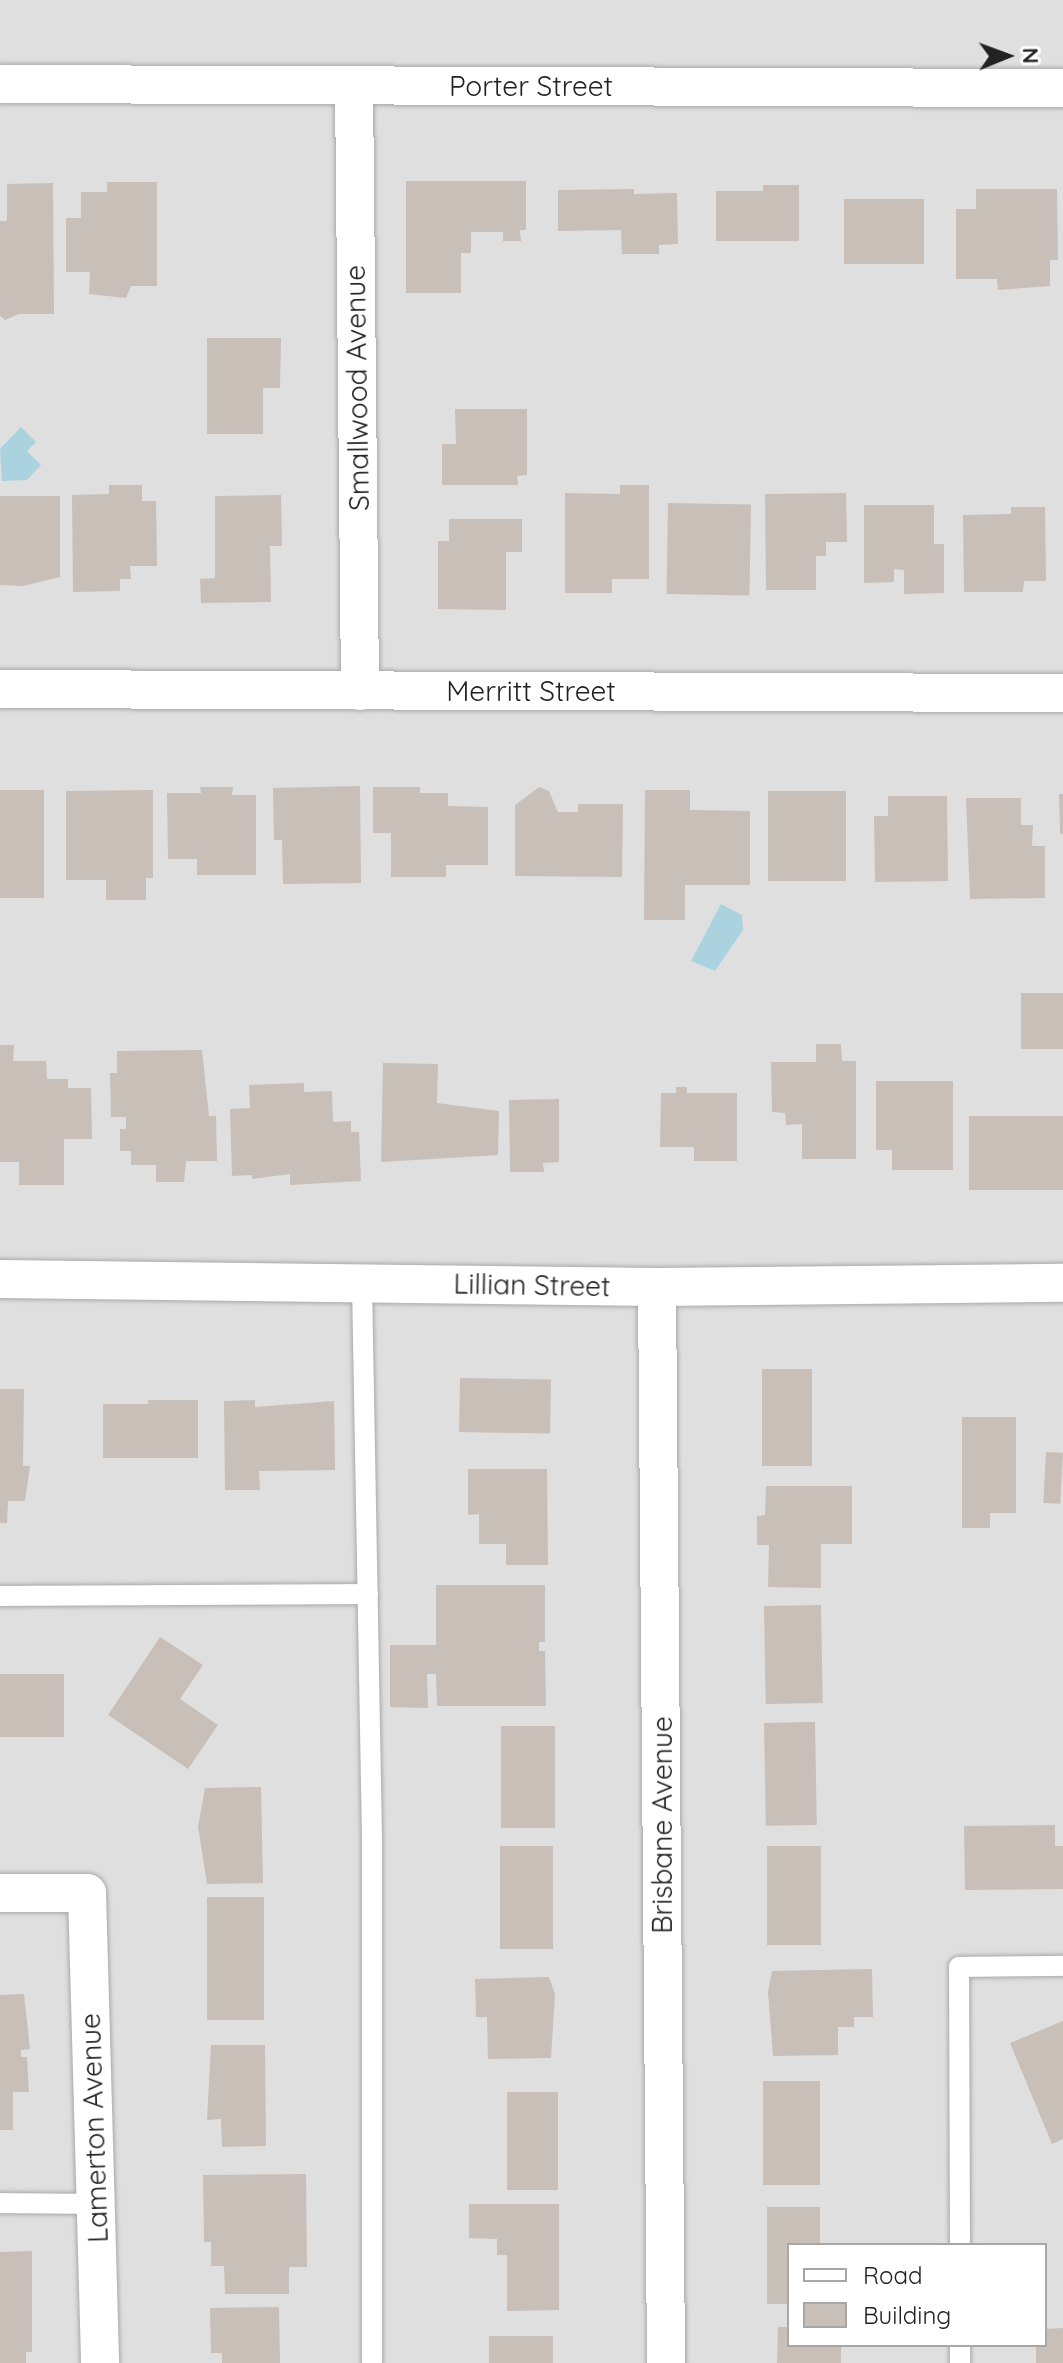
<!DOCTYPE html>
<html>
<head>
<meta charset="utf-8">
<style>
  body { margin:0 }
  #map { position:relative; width:1063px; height:2363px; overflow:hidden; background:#f2efe9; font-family:Quicksand,sans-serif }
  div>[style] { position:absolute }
  .residential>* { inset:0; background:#e0dfdf }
  .water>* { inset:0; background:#aad3df }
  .building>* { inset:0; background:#c7bfb8; transform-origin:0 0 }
  .roads { filter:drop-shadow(0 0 2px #a9a9a9) drop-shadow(0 0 2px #a9a9a9) }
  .lane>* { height:20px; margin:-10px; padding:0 10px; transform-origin:10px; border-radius:10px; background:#fff }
  .street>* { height:38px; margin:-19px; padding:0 19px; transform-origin:19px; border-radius:19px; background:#fff }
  span { translate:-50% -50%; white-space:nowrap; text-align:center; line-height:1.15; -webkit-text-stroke:8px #fff; paint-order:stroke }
  .street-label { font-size:28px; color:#222 }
  .legend { position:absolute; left:787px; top:2243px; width:260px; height:104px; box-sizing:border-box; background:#fff; border:2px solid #a7a7a7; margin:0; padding:10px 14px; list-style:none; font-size:24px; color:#222 }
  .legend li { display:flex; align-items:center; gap:16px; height:40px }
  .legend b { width:40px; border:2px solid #a7a7a7 }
  .north { position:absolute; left:967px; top:16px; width:80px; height:80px; -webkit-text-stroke:6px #fff; paint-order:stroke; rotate:89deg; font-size:22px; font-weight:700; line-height:32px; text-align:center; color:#222 }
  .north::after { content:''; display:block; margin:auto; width:28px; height:36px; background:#222; clip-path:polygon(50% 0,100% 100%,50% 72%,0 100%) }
</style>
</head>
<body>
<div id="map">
  <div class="residential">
    <i style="clip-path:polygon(evenodd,0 0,1063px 0,1063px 2363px,0 2363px,0 0,789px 2245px,1045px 2245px,1045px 2345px,789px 2345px,789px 2245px)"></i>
  </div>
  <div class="water">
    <i style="clip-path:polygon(21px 427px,36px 442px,27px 451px,41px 465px,27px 480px,2px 481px,0 449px)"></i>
    <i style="clip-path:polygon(721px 904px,742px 915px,743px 930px,715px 971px,691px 961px)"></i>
  </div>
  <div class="building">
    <i style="clip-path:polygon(406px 181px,526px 181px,526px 230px,520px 230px,521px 241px,503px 241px,503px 232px,471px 232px,471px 253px,461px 253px,461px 293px,406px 293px)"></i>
    <i style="clip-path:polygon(107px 182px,157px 182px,157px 286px,131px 286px,126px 298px,89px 294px,90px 272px,66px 272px,66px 218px,81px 218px,81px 192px,107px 192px)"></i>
    <i style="clip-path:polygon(53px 183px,54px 314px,19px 314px,5px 320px,0 316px,0 221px,7px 221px,7px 184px)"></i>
    <i style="clip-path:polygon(763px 185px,799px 185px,799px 241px,716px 241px,716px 191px,763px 191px)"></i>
    <i style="clip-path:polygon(634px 189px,634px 194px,677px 193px,678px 244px,659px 245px,659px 254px,622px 254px,621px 230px,558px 231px,558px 190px)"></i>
    <i style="clip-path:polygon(976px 189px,1057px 189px,1058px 260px,1050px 260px,1050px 286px,998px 290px,997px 279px,956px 279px,956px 209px,976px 209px)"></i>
    <i style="left:844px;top:199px;width:80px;height:65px"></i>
    <i style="clip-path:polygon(207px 338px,281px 338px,280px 388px,263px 388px,263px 434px,207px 434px)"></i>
    <i style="clip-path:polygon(455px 409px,527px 409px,527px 475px,517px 476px,518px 485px,442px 485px,442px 444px,456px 444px)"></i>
    <i style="clip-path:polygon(109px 485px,142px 485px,142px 501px,156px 501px,157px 566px,130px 566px,131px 579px,120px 579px,120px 591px,73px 592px,72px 495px,109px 494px)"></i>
    <i style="clip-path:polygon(620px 485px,649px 485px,649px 579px,612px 579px,612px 593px,565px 593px,565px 493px,620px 494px)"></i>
    <i style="clip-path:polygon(846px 493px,847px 542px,826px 542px,826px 556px,816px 556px,816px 590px,766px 590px,765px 494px)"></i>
    <i style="clip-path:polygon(281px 495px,282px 546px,270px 546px,271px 602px,201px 603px,200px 579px,215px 578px,215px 496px)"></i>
    <i style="clip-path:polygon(0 496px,60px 496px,60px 577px,23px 586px,0 585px)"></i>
    <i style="left:668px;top:503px;width:83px;height:91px;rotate:1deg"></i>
    <i style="clip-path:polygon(864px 505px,934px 505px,934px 544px,944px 544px,944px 593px,904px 594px,904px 570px,894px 569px,894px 582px,864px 583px)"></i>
    <i style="clip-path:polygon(1011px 507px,1045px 507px,1046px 581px,1024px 581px,1023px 592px,964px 592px,963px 515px,1011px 514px)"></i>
    <i style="clip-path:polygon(449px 519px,522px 519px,522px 552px,506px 552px,506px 610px,438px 609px,438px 541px,449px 541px)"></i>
    <i style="clip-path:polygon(360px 786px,361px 883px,283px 884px,282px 840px,274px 840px,273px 788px)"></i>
    <i style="clip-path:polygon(200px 787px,233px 787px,232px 795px,256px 795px,256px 875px,197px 875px,197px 859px,168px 859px,167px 793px,201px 793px)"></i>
    <i style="clip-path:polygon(373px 787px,420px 787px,420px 793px,448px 793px,448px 806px,488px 807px,488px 865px,446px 865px,446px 877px,391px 877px,391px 833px,373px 833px)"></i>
    <i style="clip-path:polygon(539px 787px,549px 791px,558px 812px,578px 812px,578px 804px,623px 804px,622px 877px,515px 876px,515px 805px)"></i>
    <i style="left:0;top:790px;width:44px;height:108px"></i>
    <i style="clip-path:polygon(153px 790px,153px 878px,146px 878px,146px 900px,106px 900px,106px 880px,66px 880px,66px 791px)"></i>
    <i style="clip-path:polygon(645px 790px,690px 790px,690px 810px,750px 811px,750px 885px,685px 885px,685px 920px,644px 920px)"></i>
    <i style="left:846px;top:791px;width:90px;height:78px;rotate:90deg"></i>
    <i style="clip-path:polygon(1059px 794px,1063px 794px,1063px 834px,1060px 834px)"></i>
    <i style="clip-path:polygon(888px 796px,947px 796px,948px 881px,875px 882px,874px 816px,888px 816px)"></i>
    <i style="clip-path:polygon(966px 798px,1021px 798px,1021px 825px,1033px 825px,1032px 846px,1045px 846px,1045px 898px,970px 899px)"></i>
    <i style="left:1063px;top:993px;width:56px;height:42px;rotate:90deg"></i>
    <i style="clip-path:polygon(816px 1044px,841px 1044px,842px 1061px,856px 1061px,856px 1159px,802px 1159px,802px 1124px,786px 1125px,785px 1113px,772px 1112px,771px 1062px,816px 1062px)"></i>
    <i style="clip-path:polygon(0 1045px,14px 1045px,13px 1061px,46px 1061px,47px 1079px,68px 1079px,68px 1088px,91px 1088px,92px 1139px,64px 1139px,64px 1185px,19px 1185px,19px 1162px,0 1162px)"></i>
    <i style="clip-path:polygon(202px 1050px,209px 1116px,216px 1116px,217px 1161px,186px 1161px,184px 1182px,156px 1182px,156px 1165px,131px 1165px,131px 1151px,120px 1151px,120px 1129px,126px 1129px,126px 1117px,111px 1117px,110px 1073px,117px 1073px,117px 1051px)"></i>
    <i style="clip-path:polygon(383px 1063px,438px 1064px,437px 1103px,499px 1111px,498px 1155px,381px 1162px)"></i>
    <i style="clip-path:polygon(876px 1081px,953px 1081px,953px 1170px,892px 1170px,892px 1150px,876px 1150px)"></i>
    <i style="clip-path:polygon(304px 1083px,304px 1092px,332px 1091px,333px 1122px,351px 1121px,351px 1132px,359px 1132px,361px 1181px,290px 1185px,290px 1174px,252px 1179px,252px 1175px,232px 1176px,230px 1109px,250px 1108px,249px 1085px)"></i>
    <i style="clip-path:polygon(676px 1087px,687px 1087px,687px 1093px,737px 1093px,737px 1161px,694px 1161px,694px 1147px,660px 1147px,661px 1093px,676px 1093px)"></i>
    <i style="clip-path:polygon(559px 1099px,559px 1162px,543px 1163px,544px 1172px,510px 1172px,509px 1100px)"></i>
    <i style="left:1063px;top:1116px;width:74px;height:94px;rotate:90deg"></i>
    <i style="left:762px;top:1369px;width:50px;height:97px"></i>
    <i style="left:460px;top:1378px;width:91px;height:54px;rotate:1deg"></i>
    <i style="clip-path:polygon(0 1389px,24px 1389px,23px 1466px,30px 1466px,25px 1501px,8px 1501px,7px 1523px,0 1523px)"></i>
    <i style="clip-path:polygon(148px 1400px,198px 1400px,198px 1458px,103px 1458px,103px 1404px,148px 1404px)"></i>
    <i style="clip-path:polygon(255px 1400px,255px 1407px,334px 1401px,335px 1470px,259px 1471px,260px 1490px,225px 1490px,224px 1401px)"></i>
    <i style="clip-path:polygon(962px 1417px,1016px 1417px,1016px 1513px,990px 1513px,990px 1528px,962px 1528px)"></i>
    <i style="left:1046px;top:1452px;width:17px;height:51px;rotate:3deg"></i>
    <i style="clip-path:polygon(468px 1469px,547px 1469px,548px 1565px,506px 1565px,506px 1544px,479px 1544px,479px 1514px,468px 1515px)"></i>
    <i style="clip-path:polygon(766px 1486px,852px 1486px,852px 1544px,821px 1544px,821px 1588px,768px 1587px,769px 1545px,757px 1545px,757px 1516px,765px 1515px)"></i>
    <i style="clip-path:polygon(436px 1585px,545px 1585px,545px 1642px,539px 1642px,539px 1651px,545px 1651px,546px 1706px,437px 1706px,436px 1674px,427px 1674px,428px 1708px,390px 1707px,390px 1645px,436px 1645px)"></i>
    <i style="left:821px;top:1605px;width:98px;height:57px;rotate:89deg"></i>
    <i style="clip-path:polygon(160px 1637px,203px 1665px,180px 1699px,218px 1725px,188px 1769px,108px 1715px)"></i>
    <i style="left:0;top:1674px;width:64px;height:63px"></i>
    <i style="left:815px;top:1722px;width:103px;height:51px;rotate:89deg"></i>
    <i style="left:501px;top:1726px;width:54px;height:102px"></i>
    <i style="clip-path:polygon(261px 1787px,263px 1883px,207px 1884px,198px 1827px,205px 1788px)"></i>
    <i style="clip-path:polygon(1055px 1825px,1055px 1846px,1063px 1846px,1063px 1889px,965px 1890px,964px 1826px)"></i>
    <i style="left:500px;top:1846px;width:53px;height:103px"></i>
    <i style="left:767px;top:1846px;width:54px;height:99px"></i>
    <i style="left:207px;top:1897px;width:57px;height:123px"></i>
    <i style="clip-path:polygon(872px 1969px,873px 2017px,854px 2017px,854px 2027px,838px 2027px,838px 2055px,773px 2056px,768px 1992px,772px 1971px)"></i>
    <i style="clip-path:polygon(549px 1977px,555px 1994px,551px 2058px,488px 2059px,487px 2017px,476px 2017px,475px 1979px)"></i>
    <i style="clip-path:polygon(24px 1994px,30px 2049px,21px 2050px,21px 2057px,27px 2057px,29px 2092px,13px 2092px,13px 2130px,0 2130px,0 1995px)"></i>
    <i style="clip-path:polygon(1063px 2021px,1063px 2139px,1052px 2144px,1010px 2043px)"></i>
    <i style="clip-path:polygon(211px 2045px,265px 2045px,266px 2146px,222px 2147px,221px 2119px,207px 2120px)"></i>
    <i style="left:763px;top:2081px;width:57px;height:104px"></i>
    <i style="left:507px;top:2092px;width:51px;height:98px"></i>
    <i style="clip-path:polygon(306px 2174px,307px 2267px,289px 2267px,289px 2294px,225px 2294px,224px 2266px,211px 2266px,211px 2242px,204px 2242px,203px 2175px)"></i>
    <i style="clip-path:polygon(469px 2204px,559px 2204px,559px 2310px,507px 2311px,507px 2255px,497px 2255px,497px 2239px,469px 2238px)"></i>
    <i style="clip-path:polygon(767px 2207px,820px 2207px,820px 2245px,789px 2245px,789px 2304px,767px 2304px)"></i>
    <i style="clip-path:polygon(32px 2251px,32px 2352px,26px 2352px,26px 2363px,0 2363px,0 2252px)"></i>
    <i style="clip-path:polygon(279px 2307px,280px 2363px,222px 2363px,222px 2353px,211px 2353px,210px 2308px)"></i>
    <i style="clip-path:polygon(778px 2327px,789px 2327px,789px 2345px,841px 2345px,841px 2363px,777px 2363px)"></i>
    <i style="clip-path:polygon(1063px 2328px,1063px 2363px,1036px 2363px,1036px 2345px,1045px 2345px,1045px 2329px)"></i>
    <i style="left:489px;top:2336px;width:64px;height:27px"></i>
  </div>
  <div class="roads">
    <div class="lane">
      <i style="left:362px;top:1283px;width:557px;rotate:88.97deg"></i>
      <i style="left:372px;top:1840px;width:523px;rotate:90deg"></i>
      <i style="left:0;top:1596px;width:368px;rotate:-0.3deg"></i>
      <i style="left:0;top:2203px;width:96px;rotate:0.6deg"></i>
      <i style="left:960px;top:2245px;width:278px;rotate:-90.2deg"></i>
      <i style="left:959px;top:1967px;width:104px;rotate:-0.6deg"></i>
      <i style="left:960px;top:2345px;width:18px;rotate:90deg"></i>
    </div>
    <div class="street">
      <i style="left:0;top:84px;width:1063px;rotate:0.22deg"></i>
      <i style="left:354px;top:85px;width:606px;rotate:89.43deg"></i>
      <i style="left:0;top:689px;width:1063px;rotate:0.22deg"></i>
      <i style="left:0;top:1279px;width:657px;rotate:0.7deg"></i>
      <i style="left:657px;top:1287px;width:406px;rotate:-0.6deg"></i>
      <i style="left:657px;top:1287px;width:1076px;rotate:89.52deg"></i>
      <i style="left:0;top:1893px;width:87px"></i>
      <i style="left:87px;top:1893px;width:470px;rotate:88.4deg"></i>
    </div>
  </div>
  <div class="street-label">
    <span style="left:531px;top:86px">Porter Street</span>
    <span style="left:357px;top:388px;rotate:-91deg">Smallwood Avenue</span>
    <span style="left:531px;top:691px">Merritt Street</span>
    <span style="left:532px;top:1285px;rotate:1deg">Lillian Street</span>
    <span style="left:662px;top:1825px;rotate:-90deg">Brisbane Avenue</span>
    <span style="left:94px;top:2128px;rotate:-92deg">Lamerton Avenue</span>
  </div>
  <ul class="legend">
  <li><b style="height:10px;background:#fff"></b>Road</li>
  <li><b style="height:22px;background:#c7bfb8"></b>Building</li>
  </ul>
  <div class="north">N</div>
</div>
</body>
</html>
